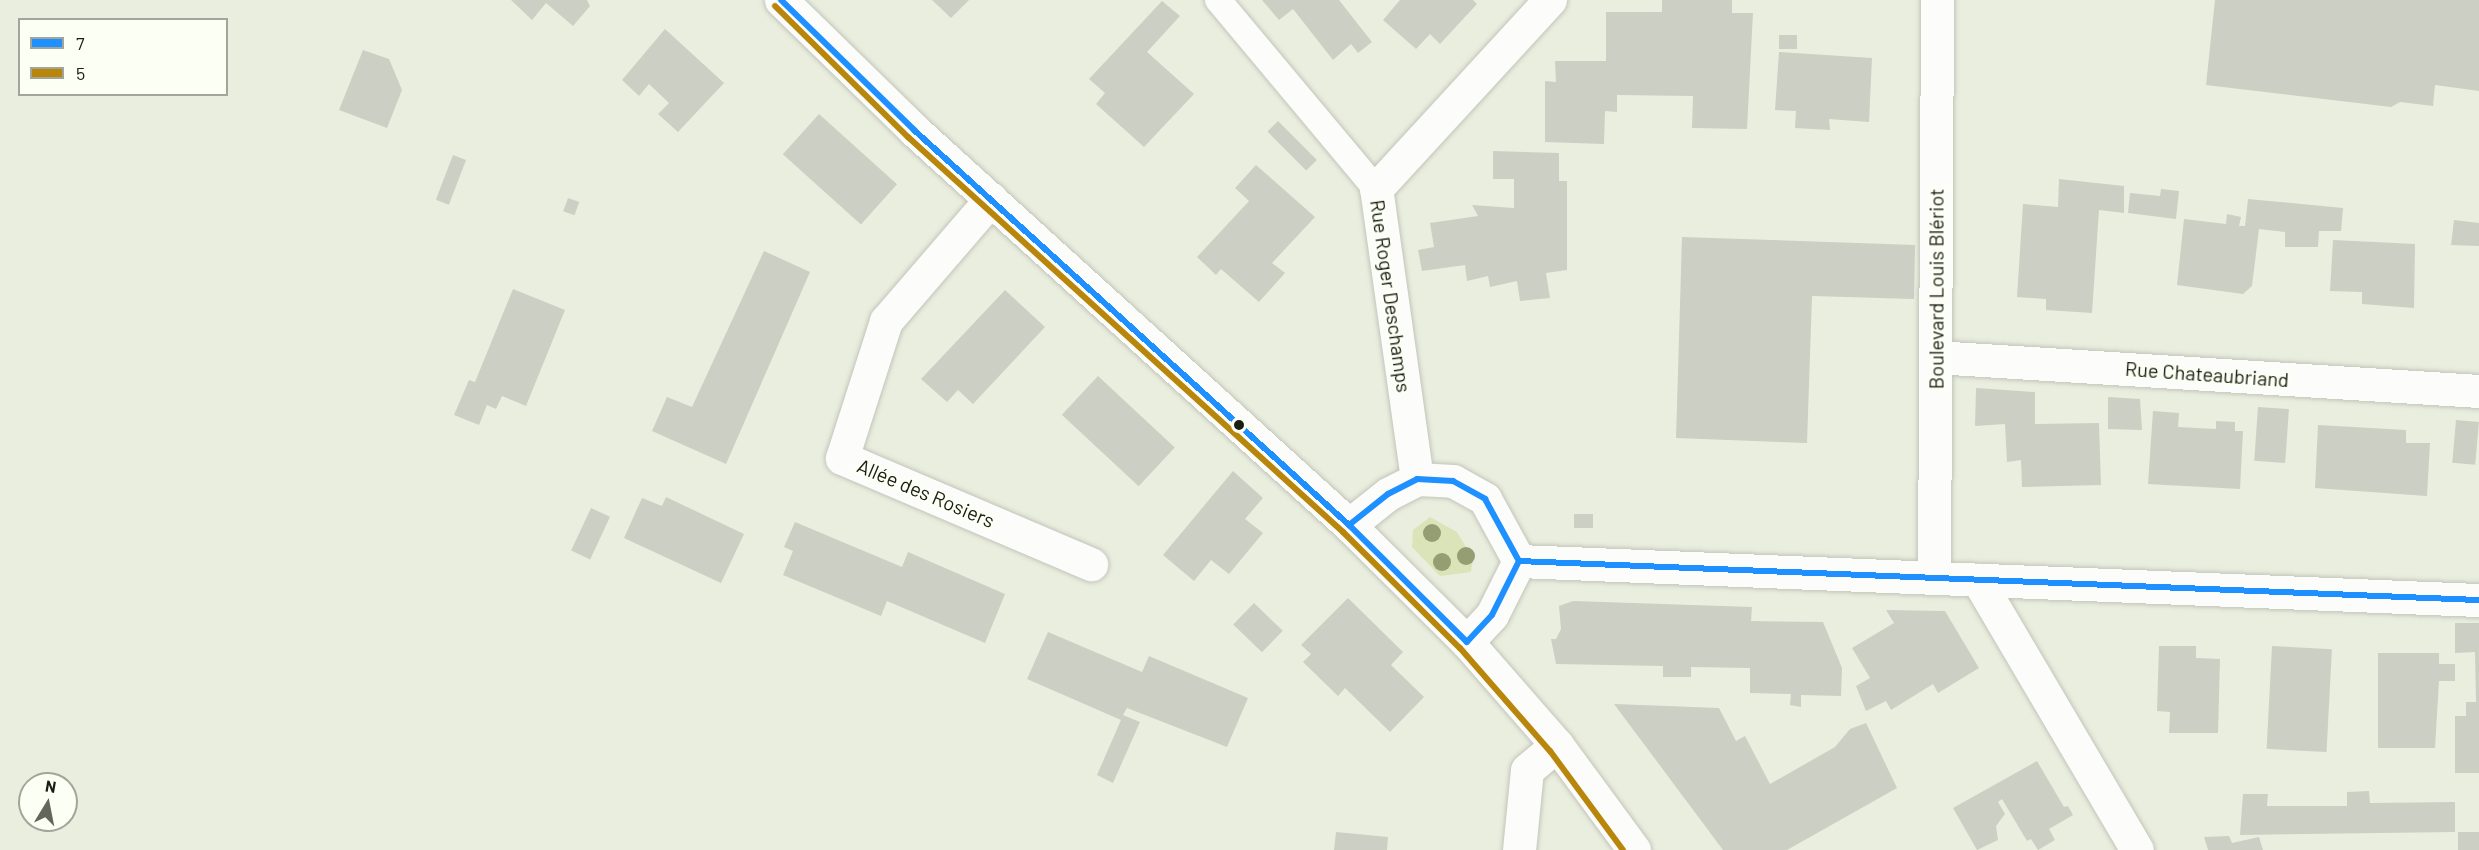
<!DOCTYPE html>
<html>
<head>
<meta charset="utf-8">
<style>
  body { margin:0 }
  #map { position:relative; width:2479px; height:850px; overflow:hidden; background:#eaeedf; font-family:Barlow,sans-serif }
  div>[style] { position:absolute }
  .green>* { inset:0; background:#dae4b8 }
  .building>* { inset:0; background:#cccfc3; transform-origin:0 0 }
  .roads { filter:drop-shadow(0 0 2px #c2c5b9) drop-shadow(0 0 2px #c2c5b9) }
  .service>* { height:26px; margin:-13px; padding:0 13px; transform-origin:13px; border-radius:13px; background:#fcfcfa }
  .minor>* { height:33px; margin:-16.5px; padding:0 16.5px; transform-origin:16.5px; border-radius:16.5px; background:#fcfcfa }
  .tertiary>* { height:33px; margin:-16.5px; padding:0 16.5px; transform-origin:16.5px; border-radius:16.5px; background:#fcfcfa }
  .bus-1>* { height:6px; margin:-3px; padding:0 3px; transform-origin:3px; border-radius:3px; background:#1e90ff }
  .bus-2>* { height:6px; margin:-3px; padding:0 3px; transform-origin:3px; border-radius:3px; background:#b8860b }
  .trees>* { width:18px; height:18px; margin:-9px; border-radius:50%; background:#959e72 }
  .dots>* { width:16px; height:16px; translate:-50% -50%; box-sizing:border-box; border:3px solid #fcfff4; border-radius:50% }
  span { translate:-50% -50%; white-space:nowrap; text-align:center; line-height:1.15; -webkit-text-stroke:5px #fcfff4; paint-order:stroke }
  .street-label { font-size:20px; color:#1b1d14 }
  .legend { position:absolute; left:18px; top:18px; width:210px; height:78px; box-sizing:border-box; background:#fcfff4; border:2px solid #a2a59a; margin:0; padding:8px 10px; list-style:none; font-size:18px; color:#1b1d14 }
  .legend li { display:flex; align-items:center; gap:12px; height:30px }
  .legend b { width:30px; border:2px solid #a2a59a }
  .north { position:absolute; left:18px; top:772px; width:60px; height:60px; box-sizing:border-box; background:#fcfff4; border:2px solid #a2a59a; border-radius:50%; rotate:10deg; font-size:16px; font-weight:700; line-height:24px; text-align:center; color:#1b1d14 }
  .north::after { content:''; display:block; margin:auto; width:21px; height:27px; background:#63665b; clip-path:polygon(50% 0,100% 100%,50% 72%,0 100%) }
</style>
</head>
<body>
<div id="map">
  <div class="green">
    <i style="clip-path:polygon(1430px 517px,1457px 532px,1473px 559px,1471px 572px,1440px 576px,1412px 547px,1413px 530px)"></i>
  </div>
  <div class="building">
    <i style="clip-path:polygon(511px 0,587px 0,590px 6px,573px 26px,546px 3px,532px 20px)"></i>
    <i style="clip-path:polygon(932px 0,969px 0,951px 18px)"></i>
    <i style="clip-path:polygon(1262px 0,1339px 0,1372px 42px,1358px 53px,1351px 44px,1333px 60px,1293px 9px,1279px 20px)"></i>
    <i style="clip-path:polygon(1400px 0,1473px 0,1477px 4px,1440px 44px,1430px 34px,1416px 49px,1383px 20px)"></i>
    <i style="clip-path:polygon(1662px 0,1732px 0,1732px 13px,1753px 13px,1747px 129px,1692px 128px,1693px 96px,1617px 95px,1617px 112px,1605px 111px,1604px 144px,1545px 142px,1545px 81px,1556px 82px,1555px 61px,1606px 61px,1606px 12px,1662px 12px)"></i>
    <i style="clip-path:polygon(2215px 0,2479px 0,2479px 91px,2435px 85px,2433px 106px,2400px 102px,2391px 107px,2206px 85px)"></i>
    <i style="clip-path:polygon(1162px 1px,1180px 16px,1147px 52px,1194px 94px,1144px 147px,1096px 104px,1105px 93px,1089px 79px)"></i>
    <i style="clip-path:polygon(665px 29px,724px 83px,678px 132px,658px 114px,669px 103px,649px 84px,639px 96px,622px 80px)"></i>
    <i style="left:1779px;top:35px;width:18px;height:14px"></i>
    <i style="clip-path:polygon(363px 50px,389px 59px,402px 90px,387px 128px,339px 110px)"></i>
    <i style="clip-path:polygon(1779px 52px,1872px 58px,1869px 122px,1829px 119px,1830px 130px,1795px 128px,1796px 111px,1775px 110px)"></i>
    <i style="left:819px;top:114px;width:105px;height:54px;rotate:42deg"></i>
    <i style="left:1278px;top:121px;width:55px;height:15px;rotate:45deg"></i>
    <i style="clip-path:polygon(1493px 151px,1559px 153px,1559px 181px,1567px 181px,1567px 270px,1546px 273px,1550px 298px,1520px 301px,1517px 281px,1490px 287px,1488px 276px,1467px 281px,1465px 265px,1422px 271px,1418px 250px,1434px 247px,1430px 223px,1478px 216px,1472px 205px,1514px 208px,1514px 179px,1493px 179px)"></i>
    <i style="left:453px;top:155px;width:14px;height:48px;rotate:21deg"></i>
    <i style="clip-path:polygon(1256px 165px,1315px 217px,1272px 263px,1285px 273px,1259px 302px,1221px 269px,1216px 275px,1197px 257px,1249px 201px,1235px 188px)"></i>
    <i style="clip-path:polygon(2059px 179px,2124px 186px,2124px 213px,2099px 210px,2092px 313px,2046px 310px,2046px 299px,2017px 297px,2023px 204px,2058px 207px)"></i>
    <i style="clip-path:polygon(2161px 189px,2179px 191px,2176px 219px,2128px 213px,2130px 193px,2160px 196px)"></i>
    <i style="left:568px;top:198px;width:12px;height:14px;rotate:20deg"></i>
    <i style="clip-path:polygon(2248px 199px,2343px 208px,2341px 231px,2319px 231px,2318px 247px,2285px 247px,2285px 232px,2259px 229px,2252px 286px,2243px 294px,2177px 285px,2184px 219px,2226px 224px,2227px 214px,2241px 217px,2239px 226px,2245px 226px)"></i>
    <i style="clip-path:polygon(2454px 220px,2479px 223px,2479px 246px,2451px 245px)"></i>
    <i style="clip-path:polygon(1682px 237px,1915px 245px,1914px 299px,1812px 296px,1807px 443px,1676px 438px)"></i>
    <i style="clip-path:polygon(2333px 240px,2415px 244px,2414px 308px,2362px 304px,2362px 292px,2330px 291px)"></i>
    <i style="clip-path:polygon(764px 251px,810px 272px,726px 464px,652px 431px,667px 397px,692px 407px)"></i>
    <i style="clip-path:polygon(513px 289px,565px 310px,526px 406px,502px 396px,496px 409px,487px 405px,479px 425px,454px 415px,469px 380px,475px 382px)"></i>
    <i style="clip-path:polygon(1005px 290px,1045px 327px,973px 404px,958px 390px,947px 402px,921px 379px)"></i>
    <i style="left:1098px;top:376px;width:105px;height:53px;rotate:43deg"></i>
    <i style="clip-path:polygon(1976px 388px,2035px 392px,2035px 424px,2099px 423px,2101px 485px,2022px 487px,2021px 460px,2007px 462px,2005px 424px,1975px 426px)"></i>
    <i style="clip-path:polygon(2108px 397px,2140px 399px,2142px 430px,2108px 429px)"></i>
    <i style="left:2258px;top:407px;width:31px;height:54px;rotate:4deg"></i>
    <i style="clip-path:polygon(2153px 411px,2179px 413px,2178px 427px,2216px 429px,2216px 421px,2235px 422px,2235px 431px,2243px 431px,2240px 489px,2148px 484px)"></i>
    <i style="left:2456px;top:420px;width:23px;height:43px;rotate:5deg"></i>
    <i style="clip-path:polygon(2318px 425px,2406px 430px,2406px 443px,2430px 443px,2427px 496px,2315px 488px)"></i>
    <i style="clip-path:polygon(1233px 471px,1263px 498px,1245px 519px,1263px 533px,1229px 574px,1211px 560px,1194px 581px,1163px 555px)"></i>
    <i style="clip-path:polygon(666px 497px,744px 534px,721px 583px,624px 538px,642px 498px,662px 506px)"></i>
    <i style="left:591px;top:508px;width:21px;height:47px;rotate:25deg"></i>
    <i style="left:1574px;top:514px;width:19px;height:14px"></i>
    <i style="clip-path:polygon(795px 522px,902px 567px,908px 552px,1005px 594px,985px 643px,887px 601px,881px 616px,783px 575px,793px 551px,784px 547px)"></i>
    <i style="clip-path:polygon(1348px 598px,1403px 652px,1391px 665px,1424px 697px,1390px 732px,1345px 688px,1338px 696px,1303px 662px,1311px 654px,1301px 645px)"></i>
    <i style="clip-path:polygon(1573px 601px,1752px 607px,1751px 621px,1823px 622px,1842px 668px,1841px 696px,1801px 695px,1801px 707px,1790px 705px,1791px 694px,1750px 693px,1750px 668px,1691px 667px,1691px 677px,1663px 677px,1663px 666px,1556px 664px,1551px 639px,1556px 639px,1561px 629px,1559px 606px)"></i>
    <i style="left:1254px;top:603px;width:40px;height:30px;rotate:44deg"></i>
    <i style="clip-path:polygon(1886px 610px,1945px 611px,1979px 668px,1938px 693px,1933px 684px,1891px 710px,1886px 701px,1866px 711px,1856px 686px,1870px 678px,1852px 648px,1894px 623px)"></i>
    <i style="clip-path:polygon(2455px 623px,2479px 623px,2479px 773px,2455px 773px,2455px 716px,2466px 716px,2466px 702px,2476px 702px,2475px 652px,2455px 653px)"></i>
    <i style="clip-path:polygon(1048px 632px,1142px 672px,1149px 656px,1248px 698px,1227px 747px,1127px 708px,1123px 715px,1140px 722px,1113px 783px,1097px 775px,1121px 720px,1027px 679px)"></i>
    <i style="clip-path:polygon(2159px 646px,2196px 646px,2196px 658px,2220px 659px,2218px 733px,2169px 733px,2170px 712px,2157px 711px)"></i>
    <i style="left:2272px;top:646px;width:60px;height:103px;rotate:3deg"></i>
    <i style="clip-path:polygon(2378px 653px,2439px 653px,2439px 664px,2455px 664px,2455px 681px,2439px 681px,2435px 748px,2378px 748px)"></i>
    <i style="clip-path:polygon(1614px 704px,1719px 708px,1736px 741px,1745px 736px,1770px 784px,1835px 747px,1850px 729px,1866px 723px,1897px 788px,1787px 850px,1723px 850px)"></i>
    <i style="clip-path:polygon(2037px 761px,2064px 807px,2068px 806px,2073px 815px,2049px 829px,2055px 840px,2038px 850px,2031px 839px,2027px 841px,2002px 799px,1998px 802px,2005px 814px,1996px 826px,1998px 840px,1977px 850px,1953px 808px)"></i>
    <i style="clip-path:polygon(2369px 791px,2370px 803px,2455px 802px,2455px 832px,2240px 835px,2243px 794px,2268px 794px,2267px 806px,2347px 806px,2347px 792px)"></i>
    <i style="clip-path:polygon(1336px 832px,1388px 837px,1387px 850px,1334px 850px)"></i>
    <i style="left:2458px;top:832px;width:21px;height:18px"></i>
    <i style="clip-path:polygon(2229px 836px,2232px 843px,2259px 837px,2263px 850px,2208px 850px,2204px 837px)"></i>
  </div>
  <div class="roads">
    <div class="service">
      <i style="left:1218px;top:0;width:246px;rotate:50.1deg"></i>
    </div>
    <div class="minor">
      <i style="left:991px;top:199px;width:161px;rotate:130.7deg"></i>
      <i style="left:886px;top:321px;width:144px;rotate:107.8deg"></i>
      <i style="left:842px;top:458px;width:271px;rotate:23.1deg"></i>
      <i style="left:1935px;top:357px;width:545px;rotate:3.58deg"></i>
      <i style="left:1417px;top:479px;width:293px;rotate:-98deg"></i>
      <i style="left:1376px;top:189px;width:257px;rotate:-47.4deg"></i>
      <i style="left:1349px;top:525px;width:50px;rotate:-38.5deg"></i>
      <i style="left:1388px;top:494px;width:33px;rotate:-27deg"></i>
      <i style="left:1417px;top:479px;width:36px;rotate:3deg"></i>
      <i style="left:1453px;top:481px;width:37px;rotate:29deg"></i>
      <i style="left:1485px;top:499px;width:71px;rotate:61.3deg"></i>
      <i style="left:1519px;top:561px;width:60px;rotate:116.6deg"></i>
      <i style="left:1492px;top:615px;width:37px;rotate:133deg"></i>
      <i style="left:1519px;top:561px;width:961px;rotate:2.33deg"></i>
      <i style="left:1934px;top:578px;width:578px;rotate:-89.7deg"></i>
      <i style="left:1978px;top:580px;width:313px;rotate:59.5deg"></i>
      <i style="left:1519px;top:850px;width:80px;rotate:-84.3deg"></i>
      <i style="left:1527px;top:770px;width:39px;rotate:-40deg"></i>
    </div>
    <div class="tertiary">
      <i style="left:781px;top:0;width:186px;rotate:44.3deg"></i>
      <i style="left:914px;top:130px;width:588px;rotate:42.24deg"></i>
      <i style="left:1349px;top:525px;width:166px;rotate:44.8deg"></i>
      <i style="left:1467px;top:642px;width:137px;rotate:48.9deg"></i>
      <i style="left:1557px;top:745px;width:130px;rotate:53.7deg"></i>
    </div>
  </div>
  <div class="bus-1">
    <i style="left:781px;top:0;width:186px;rotate:44.3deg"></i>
    <i style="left:914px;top:130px;width:588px;rotate:42.24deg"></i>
    <i style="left:1417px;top:479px;width:36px;rotate:3deg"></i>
    <i style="left:1453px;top:481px;width:37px;rotate:29deg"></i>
    <i style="left:1485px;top:499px;width:71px;rotate:61.3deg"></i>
    <i style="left:1519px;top:561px;width:60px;rotate:116.6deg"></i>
    <i style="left:1492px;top:615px;width:37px;rotate:133deg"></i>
    <i style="left:1467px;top:642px;width:166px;rotate:-135.2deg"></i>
    <i style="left:1349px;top:525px;width:50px;rotate:-38.5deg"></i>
    <i style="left:1388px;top:494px;width:33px;rotate:-27deg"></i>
    <i style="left:1519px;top:561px;width:961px;rotate:2.33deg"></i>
  </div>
  <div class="bus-2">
    <i style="left:775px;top:6px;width:187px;rotate:44.6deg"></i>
    <i style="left:908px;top:137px;width:588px;rotate:42.24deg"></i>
    <i style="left:1343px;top:532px;width:165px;rotate:44.8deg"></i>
    <i style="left:1460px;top:648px;width:137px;rotate:48.9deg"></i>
    <i style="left:1550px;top:751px;width:123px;rotate:53.6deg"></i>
  </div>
  <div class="trees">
    <i style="left:1432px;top:533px"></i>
    <i style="left:1466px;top:556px"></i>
    <i style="left:1442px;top:562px"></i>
  </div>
  <div class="dots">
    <i style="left:1239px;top:425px;background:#1b1d14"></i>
  </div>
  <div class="street-label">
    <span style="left:1936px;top:289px;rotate:-90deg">Boulevard Louis Blériot</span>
    <span style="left:1391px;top:296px;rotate:82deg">Rue Roger Deschamps</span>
    <span style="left:2207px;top:374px;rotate:4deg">Rue Chateaubriand</span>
    <span style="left:926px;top:493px;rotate:23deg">Allée des Rosiers</span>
  </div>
  <ul class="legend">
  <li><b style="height:8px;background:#1e90ff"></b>7</li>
  <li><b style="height:8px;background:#b8860b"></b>5</li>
  </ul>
  <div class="north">N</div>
</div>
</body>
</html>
